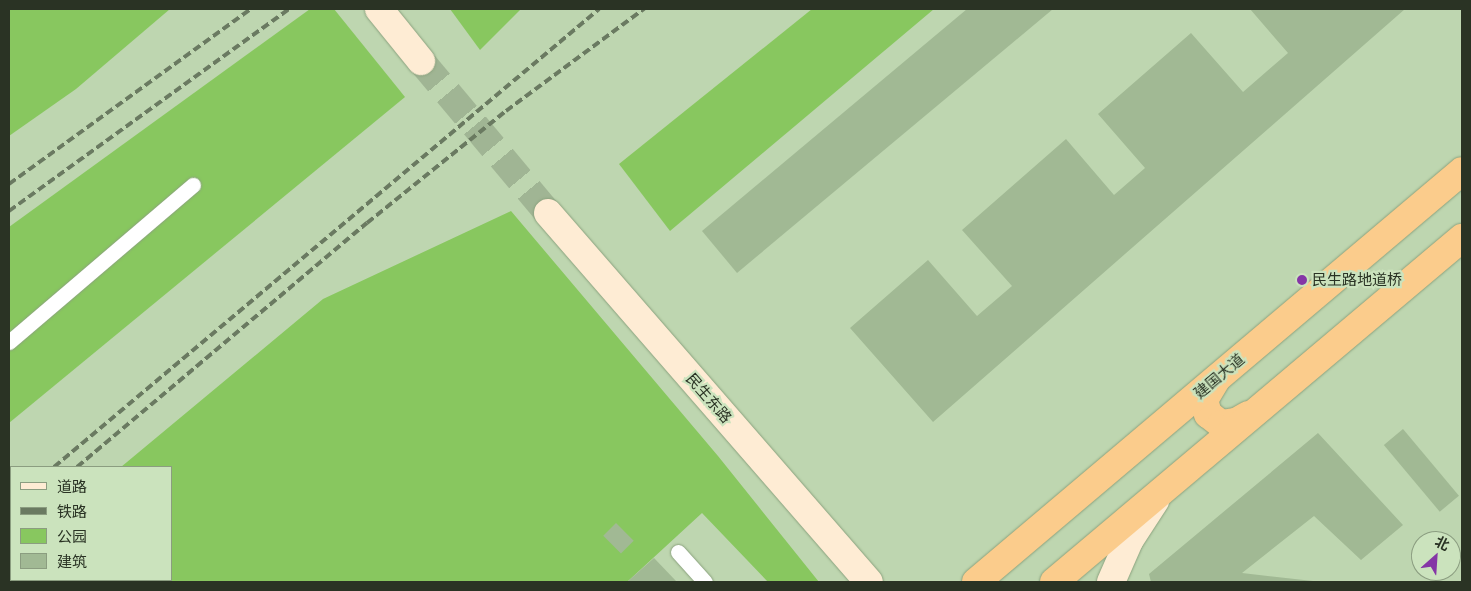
<!DOCTYPE html>
<html>
<head>
<meta charset="utf-8">
<style>
  body { margin:0 }
  #map { position:relative; width:1471px; height:591px; overflow:hidden; background:#bed6b0; font-family:"Playfair Display","Noto Sans SC",serif }
  div>[style] { position:absolute }
  .green>* { inset:0; background:#88c75f }
  .building>* { inset:0; background:#a1b994; transform-origin:0 0 }
  .secondary-tunnel>* { height:28px; margin-top:-14px; transform-origin:0; background:repeating-linear-gradient(90deg,#a0b594 0 28px,transparent 0 42px) }
  .roads { filter:drop-shadow(0 0 1px #8ba27e) drop-shadow(0 0 1px #8ba27e) }
  .service>* { height:15px; margin:-7.5px; padding:0 7.5px; transform-origin:7.5px; border-radius:7.5px; background:#fff }
  .secondary>* { height:28px; margin:-14px; padding:0 14px; transform-origin:14px; border-radius:14px; background:#feecd4 }
  .trunk>* { height:28px; margin:-14px; padding:0 14px; transform-origin:14px; border-radius:14px; background:#fbcc8c }
  .rail>* { height:4px; margin-top:-2px; transform-origin:0; background:repeating-linear-gradient(90deg,#6a7a61 0 8px,transparent 0 12px) }
  .dots>* { width:14px; height:14px; translate:-50% -50%; box-sizing:border-box; border:2px solid #cbe3bd; border-radius:50% }
  span { translate:-50% -50%; white-space:nowrap; text-align:center; line-height:1.15; -webkit-text-stroke:4.5px #cbe3bd; paint-order:stroke }
  .poi-label { font-size:15px; color:#2a3324 }
  .left { translate:0 -50%; text-align:left }
  .street-label { font-size:15px; color:#2a3324 }
  .frame { position:absolute; inset:0; border:10px solid #2a3324; pointer-events:none }
  .legend { position:absolute; left:10px; top:466px; width:162px; height:115px; box-sizing:border-box; background:#cbe3bd; border:1px solid #8b9d80; margin:0; padding:6px 9px; list-style:none; font-size:15px; color:#2a3324 }
  .legend li { display:flex; align-items:center; gap:10px; height:25px }
  .legend b { width:25px; border:1px solid #8b9d80 }
  .north { position:absolute; left:1411px; top:531px; width:50px; height:50px; box-sizing:border-box; background:#cbe3bd; border:1px solid #8b9d80; border-radius:50%; rotate:26deg; font-size:14px; font-weight:700; line-height:20px; text-align:center; color:#2a3324 }
  .north::after { content:''; display:block; margin:auto; width:18px; height:22px; background:#8536a6; clip-path:polygon(50% 0,100% 100%,50% 72%,0 100%) }
</style>
</head>
<body>
<div id="map">
  <div class="green">
    <i style="clip-path:polygon(9px 9px,170px 9px,76px 89px,9px 136px)"></i>
    <i style="clip-path:polygon(310px 9px,334px 9px,405px 97px,9px 423px,9px 227px)"></i>
    <i style="clip-path:polygon(450px 9px,521px 9px,480px 50px)"></i>
    <i style="clip-path:polygon(812px 9px,934px 9px,670px 231px,619px 164px)"></i>
    <i style="clip-path:polygon(511px 211px,718px 456px,819px 582px,768px 582px,702px 513px,627px 582px,9px 582px,11px 558px,11px 580px,171px 580px,171px 467px,121px 467px,323px 299px)"></i>
  </div>
  <div class="building">
    <i style="clip-path:polygon(967px 9px,1053px 9px,737px 273px,702px 231px)"></i>
    <i style="clip-path:polygon(1250px 9px,1405px 9px,933px 422px,850px 328px,928px 260px,977px 316px,1012px 286px,962px 230px,1066px 139px,1114px 195px,1145px 168px,1098px 114px,1191px 33px,1243px 92px,1288px 53px)"></i>
    <i style="left:1403px;top:429px;width:87px;height:25px;rotate:50deg"></i>
    <i style="clip-path:polygon(1318px 433px,1403px 525px,1361px 560px,1314px 516px,1242px 573px,1322px 582px,1151px 582px,1149px 574px)"></i>
    <i style="left:616px;top:523px;width:25px;height:18px;rotate:45deg"></i>
    <i style="clip-path:polygon(654px 558px,677px 582px,627px 582px)"></i>
  </div>
  <div class="secondary-tunnel">
    <i style="left:421px;top:61px;width:198px;rotate:50.1deg"></i>
  </div>
  <div class="roads">
    <div class="service">
      <i style="left:9px;top:342px;width:242px;rotate:-40.5deg"></i>
      <i style="left:678px;top:552px;width:40px;rotate:48deg"></i>
    </div>
    <div class="secondary">
      <i style="left:379px;top:9px;width:67px;rotate:51.1deg"></i>
      <i style="left:548px;top:213px;width:489px;rotate:49deg"></i>
      <i style="left:1111px;top:582px;width:45px;rotate:-66.3deg"></i>
      <i style="left:1129px;top:541px;width:48px;rotate:-57deg"></i>
    </div>
    <div class="trunk">
      <i style="left:1216px;top:380px;width:23px;rotate:121deg"></i>
      <i style="left:1204px;top:400px;width:15px;rotate:74deg"></i>
      <i style="left:1208px;top:414px;width:16px;rotate:38deg"></i>
      <i style="left:1221px;top:424px;width:15px;rotate:-8deg"></i>
      <i style="left:1236px;top:422px;width:14px;rotate:-30deg"></i>
      <i style="left:976px;top:582px;width:636px;rotate:-40.22deg"></i>
      <i style="left:1054px;top:582px;width:534px;rotate:-40.14deg"></i>
    </div>
  </div>
  <div class="rail">
    <i style="left:9px;top:184px;width:299px;rotate:-35.9deg"></i>
    <i style="left:9px;top:211px;width:345px;rotate:-35.8deg"></i>
    <i style="left:54px;top:467px;width:712px;rotate:-40.04deg"></i>
    <i style="left:77px;top:467px;width:379px;rotate:-40.1deg"></i>
    <i style="left:367px;top:223px;width:179px;rotate:-38.9deg"></i>
    <i style="left:506px;top:111px;width:172px;rotate:-36.5deg"></i>
    <i style="left:9px;top:506px;width:4px;rotate:-56deg"></i>
    <i style="left:9px;top:525px;width:3px;rotate:-45deg"></i>
  </div>
  <div class="dots">
    <i style="left:1302px;top:280px;background:#8536a6"></i>
  </div>
  <div class="poi-label">
    <span class="left" style="left:1312px;top:280px">民生路地道桥</span>
  </div>
  <div class="street-label">
    <span style="left:1219px;top:376px;rotate:-40deg">建国大道</span>
    <span style="left:709px;top:398px;rotate:49deg">民生东路</span>
  </div>
  <div class="frame"></div>
  <ul class="legend">
  <li><b style="height:6px;background:#feecd4"></b>道路</li>
  <li><b style="height:6px;background:#6a7a61"></b>铁路</li>
  <li><b style="height:14px;background:#88c75f"></b>公园</li>
  <li><b style="height:14px;background:#a1b994"></b>建筑</li>
  </ul>
  <div class="north">北</div>
</div>
</body>
</html>
